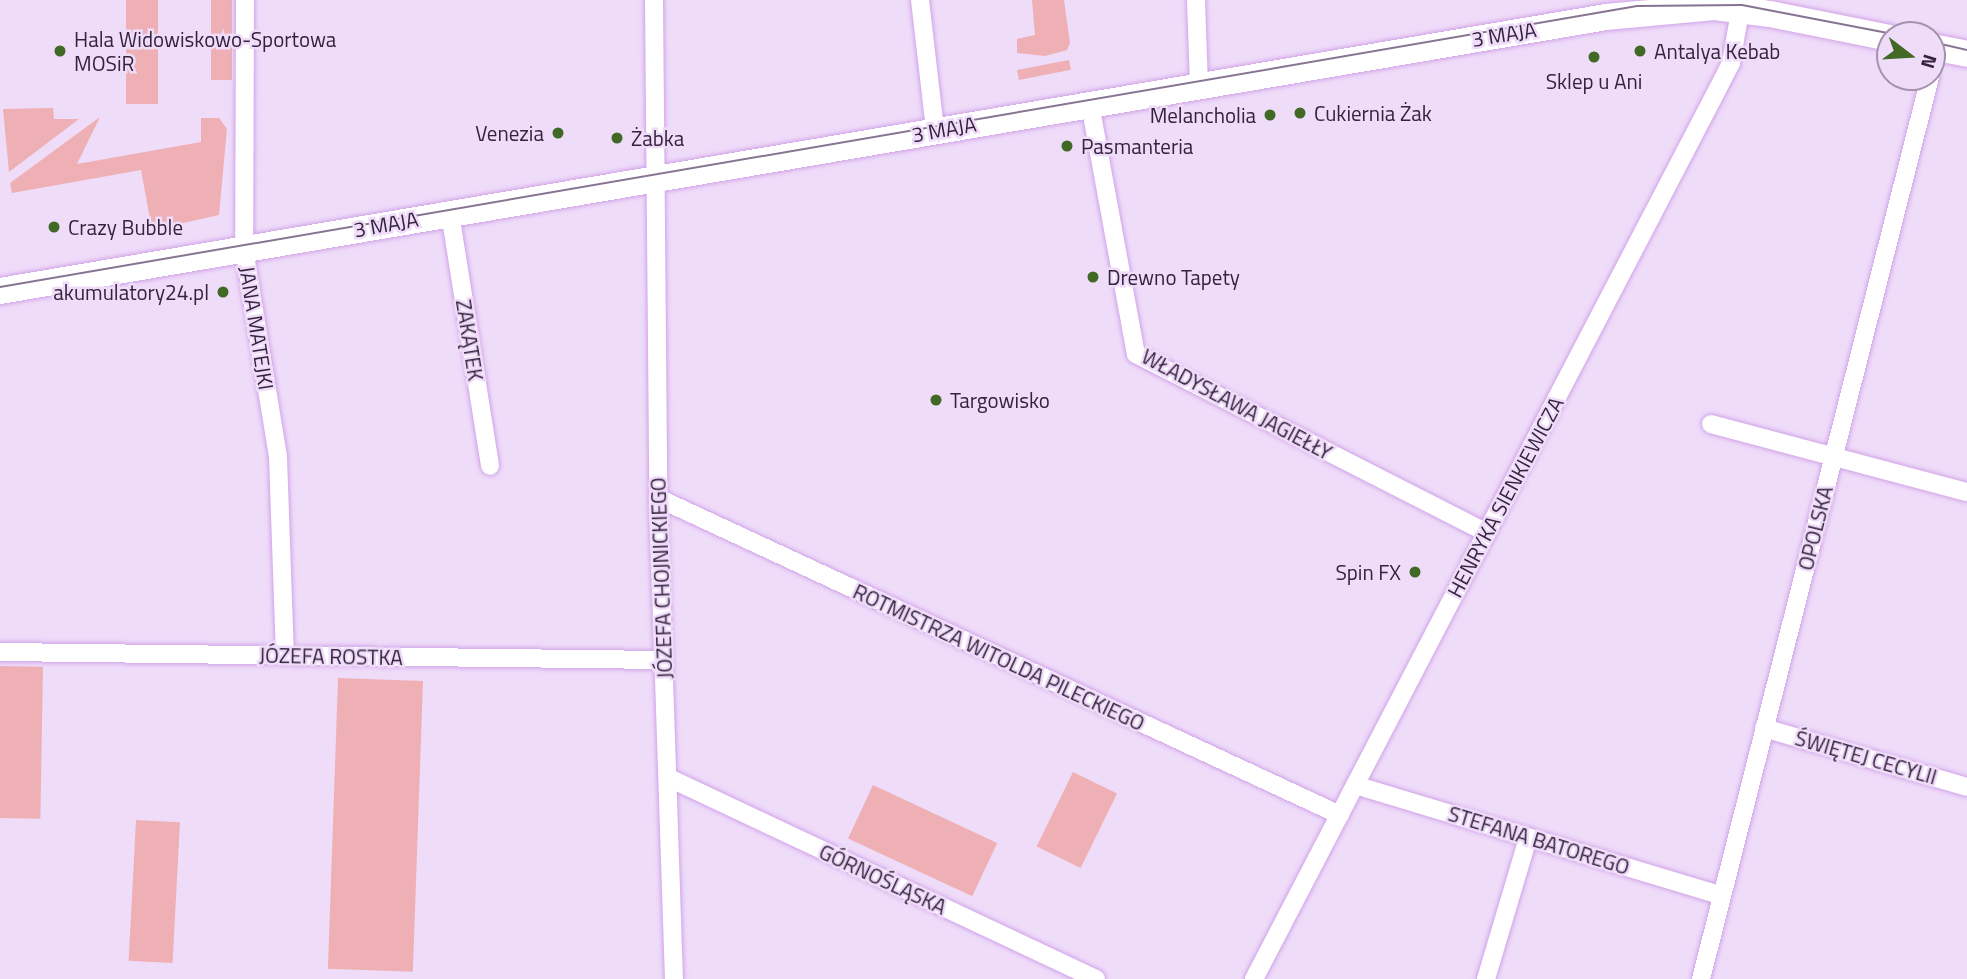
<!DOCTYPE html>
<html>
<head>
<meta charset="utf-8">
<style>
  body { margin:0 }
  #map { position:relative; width:1967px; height:979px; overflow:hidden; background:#efdcf9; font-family:"Titillium Web",sans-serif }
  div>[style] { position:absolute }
  .green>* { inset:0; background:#eeb0b4; transform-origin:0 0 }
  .roads { filter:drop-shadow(0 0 2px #d1a3e8) drop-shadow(0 0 2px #d1a3e8) }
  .street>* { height:18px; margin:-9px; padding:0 9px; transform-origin:9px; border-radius:9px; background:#fff }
  .secondary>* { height:26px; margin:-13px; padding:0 13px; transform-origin:13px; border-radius:13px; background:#fff }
  .tram>* { height:2px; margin:-1px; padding:0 1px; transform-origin:1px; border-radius:1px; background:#877490 }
  .dots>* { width:19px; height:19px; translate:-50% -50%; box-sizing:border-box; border:4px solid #efdcf9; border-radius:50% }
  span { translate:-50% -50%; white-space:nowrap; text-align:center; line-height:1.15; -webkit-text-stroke:5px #efdcf9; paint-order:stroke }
  .street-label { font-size:21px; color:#35233e }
  .poi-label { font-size:21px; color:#35233e }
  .left { translate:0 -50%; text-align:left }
  .right { translate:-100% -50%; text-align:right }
  .north { position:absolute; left:1876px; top:21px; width:70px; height:70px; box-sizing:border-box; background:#efdcf9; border:2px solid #a592ae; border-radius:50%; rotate:107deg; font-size:19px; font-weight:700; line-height:28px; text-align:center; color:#35233e }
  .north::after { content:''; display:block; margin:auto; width:24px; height:32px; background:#416925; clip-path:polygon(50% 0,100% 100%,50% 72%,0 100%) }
</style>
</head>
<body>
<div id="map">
  <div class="green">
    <i style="left:126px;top:0;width:32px;height:104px"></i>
    <i style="left:211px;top:0;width:21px;height:80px"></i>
    <i style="clip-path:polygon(1032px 0,1064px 0,1070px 43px,1067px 50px,1045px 56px,1017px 53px,1017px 39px,1035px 35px)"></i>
    <i style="left:1069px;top:60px;width:10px;height:53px;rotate:79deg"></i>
    <i style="clip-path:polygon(53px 108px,54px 119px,79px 119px,9px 172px,3px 109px)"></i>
    <i style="clip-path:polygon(100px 117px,77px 164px,201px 142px,201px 118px,219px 118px,227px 129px,219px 215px,152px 230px,141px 170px,12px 193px,10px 183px)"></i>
    <i style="left:0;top:666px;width:43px;height:152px;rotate:1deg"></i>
    <i style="left:423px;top:681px;width:291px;height:85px;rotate:92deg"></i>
    <i style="left:1073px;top:772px;width:49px;height:83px;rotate:26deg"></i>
    <i style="left:873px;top:785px;width:137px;height:59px;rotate:25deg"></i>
    <i style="left:136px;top:820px;width:44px;height:141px;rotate:3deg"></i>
  </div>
  <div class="roads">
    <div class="street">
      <i style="left:245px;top:0;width:249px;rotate:90.2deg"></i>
      <i style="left:244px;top:249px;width:211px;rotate:80.7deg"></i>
      <i style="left:278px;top:457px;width:199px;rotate:88deg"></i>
      <i style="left:654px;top:0;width:498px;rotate:89.5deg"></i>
      <i style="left:658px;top:498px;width:481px;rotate:88.1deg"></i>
      <i style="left:920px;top:0;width:131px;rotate:83.4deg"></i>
      <i style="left:1196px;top:0;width:85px;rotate:88deg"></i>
      <i style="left:1090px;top:104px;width:254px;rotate:79.6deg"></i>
      <i style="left:1136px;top:354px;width:394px;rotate:27deg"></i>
      <i style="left:450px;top:213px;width:256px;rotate:81deg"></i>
      <i style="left:1711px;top:424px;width:265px;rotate:14.9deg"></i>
      <i style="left:658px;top:498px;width:752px;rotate:24.93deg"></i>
      <i style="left:0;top:652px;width:663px;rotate:0.69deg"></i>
      <i style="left:1764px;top:728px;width:211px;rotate:16.2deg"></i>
      <i style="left:669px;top:778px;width:472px;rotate:25.2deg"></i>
      <i style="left:1355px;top:785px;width:383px;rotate:16.8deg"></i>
      <i style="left:1254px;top:979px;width:991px;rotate:-62.48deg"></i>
      <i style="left:1712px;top:100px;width:42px;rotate:-62.8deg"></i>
      <i style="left:1731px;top:63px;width:64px;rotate:-80.1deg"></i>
      <i style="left:1486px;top:979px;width:147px;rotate:-73.4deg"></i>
      <i style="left:1701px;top:979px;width:931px;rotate:-75.75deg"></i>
    </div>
    <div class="secondary">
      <i style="left:1932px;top:47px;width:36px;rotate:11deg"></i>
      <i style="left:0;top:291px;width:1629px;rotate:-9.68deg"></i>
      <i style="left:1606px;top:17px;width:109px;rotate:-5.2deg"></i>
      <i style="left:1715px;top:7px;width:55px;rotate:7.3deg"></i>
      <i style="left:1770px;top:14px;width:122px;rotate:11.3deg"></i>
    </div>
  </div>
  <div class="tram">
    <i style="left:1932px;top:42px;width:36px;rotate:13deg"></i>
    <i style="left:0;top:287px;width:1661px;rotate:-9.74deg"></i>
    <i style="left:1637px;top:6px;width:105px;rotate:-0.5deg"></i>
    <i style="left:1742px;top:5px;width:159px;rotate:10.9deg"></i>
  </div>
  <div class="dots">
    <i style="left:60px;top:51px;background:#416925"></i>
    <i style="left:1640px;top:51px;background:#416925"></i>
    <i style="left:1594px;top:57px;background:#416925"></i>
    <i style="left:1300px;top:113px;background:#416925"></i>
    <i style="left:1270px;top:115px;background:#416925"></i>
    <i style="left:558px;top:133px;background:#416925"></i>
    <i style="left:617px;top:138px;background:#416925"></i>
    <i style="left:1067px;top:146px;background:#416925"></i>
    <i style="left:54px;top:227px;background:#416925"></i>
    <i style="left:1093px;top:277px;background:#416925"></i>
    <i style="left:223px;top:292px;background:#416925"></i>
    <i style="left:936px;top:400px;background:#416925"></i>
    <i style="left:1415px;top:572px;background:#416925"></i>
  </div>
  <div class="street-label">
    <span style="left:1504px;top:34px;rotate:-9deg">3 MAJA</span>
    <span style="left:944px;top:129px;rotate:-10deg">3 MAJA</span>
    <span style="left:386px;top:224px;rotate:-10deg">3 MAJA</span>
    <span style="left:257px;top:328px;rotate:81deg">JANA MATEJKI</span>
    <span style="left:470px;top:340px;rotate:81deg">ZAKĄTEK</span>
    <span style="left:1237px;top:404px;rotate:28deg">WŁADYSŁAWA JAGIEŁŁY</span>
    <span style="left:1505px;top:497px;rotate:-62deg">HENRYKA SIENKIEWICZA</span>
    <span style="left:1815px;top:528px;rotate:-76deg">OPOLSKA</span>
    <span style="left:661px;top:578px;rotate:-92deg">JÓZEFA CHOJNICKIEGO</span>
    <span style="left:331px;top:656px;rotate:1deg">JÓZEFA ROSTKA</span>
    <span style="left:999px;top:657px;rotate:25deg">ROTMISTRZA WITOLDA PILECKIEGO</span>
    <span style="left:1866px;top:757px;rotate:16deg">ŚWIĘTEJ CECYLII</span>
    <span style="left:1539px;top:840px;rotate:17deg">STEFANA BATOREGO</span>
    <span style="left:883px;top:879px;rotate:25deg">GÓRNOŚLĄSKA</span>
  </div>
  <div class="poi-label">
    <span class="left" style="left:74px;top:51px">Hala Widowiskowo-Sportowa<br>MOSiR</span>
    <span class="left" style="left:1654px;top:51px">Antalya Kebab</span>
    <span style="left:1594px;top:81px">Sklep u Ani</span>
    <span class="left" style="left:1314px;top:113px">Cukiernia Żak</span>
    <span class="right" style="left:1256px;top:115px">Melancholia</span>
    <span class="right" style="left:544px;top:133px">Venezia</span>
    <span class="left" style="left:631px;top:138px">Żabka</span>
    <span class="left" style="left:1081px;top:146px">Pasmanteria</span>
    <span class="left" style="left:68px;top:227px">Crazy Bubble</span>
    <span class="left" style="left:1107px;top:277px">Drewno Tapety</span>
    <span class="right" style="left:209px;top:292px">akumulatory24.pl</span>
    <span class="left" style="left:950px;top:400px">Targowisko</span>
    <span class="right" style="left:1401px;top:572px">Spin FX</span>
  </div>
  <div class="north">N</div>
</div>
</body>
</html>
